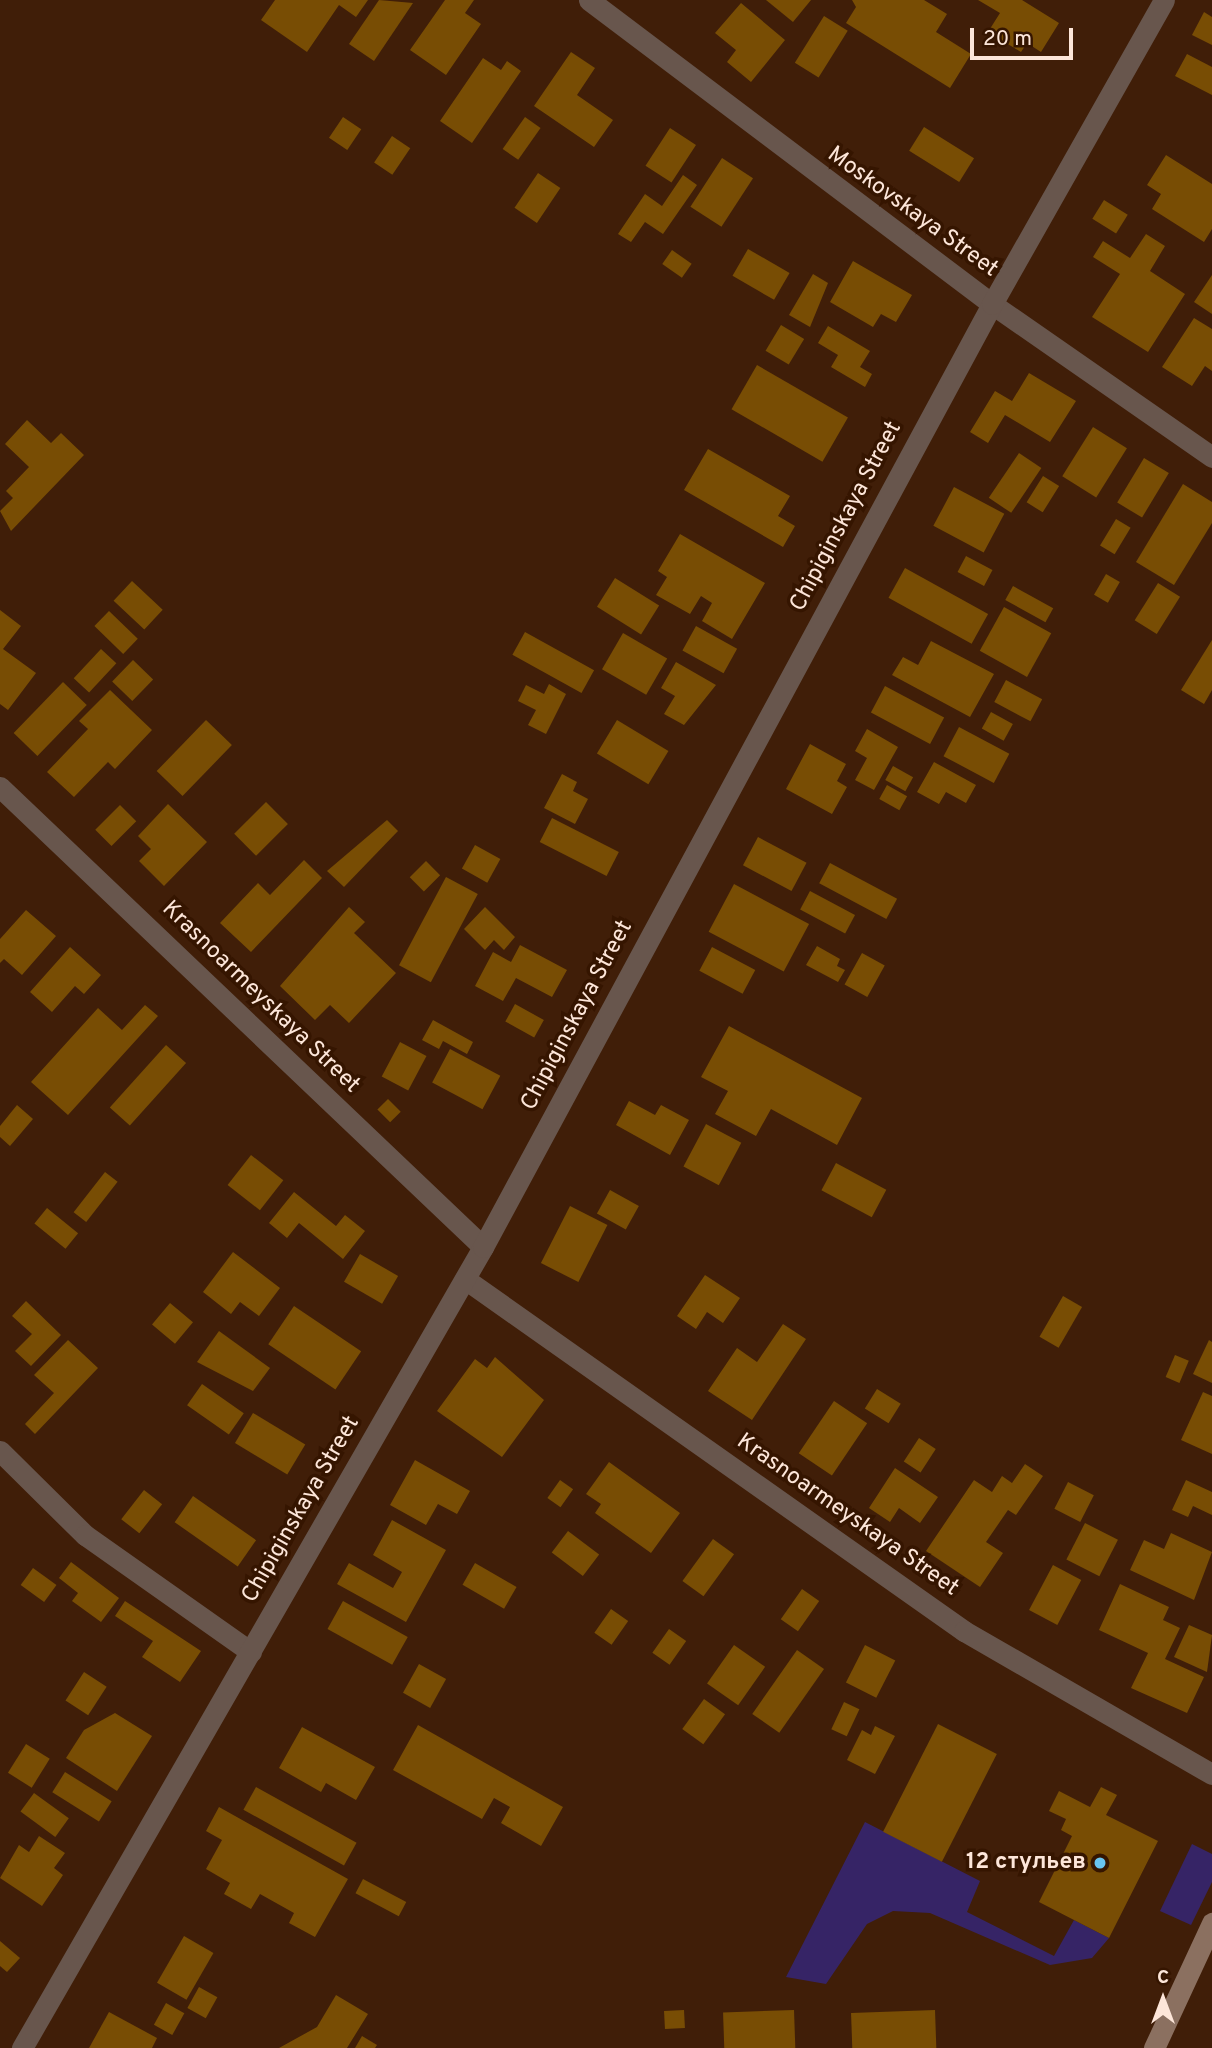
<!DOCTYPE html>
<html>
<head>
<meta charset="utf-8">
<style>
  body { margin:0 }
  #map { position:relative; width:1212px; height:2048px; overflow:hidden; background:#401e08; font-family:Overpass,sans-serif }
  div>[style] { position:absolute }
  .green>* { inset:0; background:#362466 }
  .building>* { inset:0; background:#784d04; transform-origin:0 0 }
  .minor>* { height:21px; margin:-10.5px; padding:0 10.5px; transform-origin:10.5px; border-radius:10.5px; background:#68564d }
  .secondary>* { height:21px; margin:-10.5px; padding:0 10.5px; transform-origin:10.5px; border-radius:10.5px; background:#8b7060 }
  .dots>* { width:19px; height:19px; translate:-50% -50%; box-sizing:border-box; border:4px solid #351500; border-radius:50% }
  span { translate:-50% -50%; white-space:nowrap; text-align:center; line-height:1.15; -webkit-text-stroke:7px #351500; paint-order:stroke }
  .street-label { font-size:23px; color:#fde6d9 }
  .poi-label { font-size:23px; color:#fde6d9; font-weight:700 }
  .right { translate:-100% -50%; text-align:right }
  .north { position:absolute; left:1128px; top:1964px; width:70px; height:70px; -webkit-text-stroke:5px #351500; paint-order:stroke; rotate:0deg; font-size:19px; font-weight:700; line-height:28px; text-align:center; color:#fde6d9 }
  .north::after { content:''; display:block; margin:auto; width:24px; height:32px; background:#fde6d9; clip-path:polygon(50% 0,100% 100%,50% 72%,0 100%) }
  .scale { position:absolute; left:970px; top:28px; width:103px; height:32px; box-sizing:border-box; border:4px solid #fde6d9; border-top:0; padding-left:9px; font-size:21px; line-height:24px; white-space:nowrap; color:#fde6d9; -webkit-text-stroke:5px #351500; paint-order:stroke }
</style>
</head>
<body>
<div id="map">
  <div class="green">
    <i style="clip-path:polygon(865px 1822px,980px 1881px,967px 1912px,1054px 1956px,1074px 1920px,1109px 1938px,1092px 1958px,1050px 1965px,930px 1913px,893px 1911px,867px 1924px,826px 1984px,786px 1977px)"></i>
    <i style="clip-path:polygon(1192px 1844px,1212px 1854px,1212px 1882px,1191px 1925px,1160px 1911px)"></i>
  </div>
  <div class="building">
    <i style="clip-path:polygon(275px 0,368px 0,356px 17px,339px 5px,307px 52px,261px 20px)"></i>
    <i style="clip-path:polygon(379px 0,413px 3px,374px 61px,349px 44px)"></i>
    <i style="clip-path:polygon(445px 0,474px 0,465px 13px,481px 24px,446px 75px,410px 50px)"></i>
    <i style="clip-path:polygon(766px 0,811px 0,793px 22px)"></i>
    <i style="clip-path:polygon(852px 0,924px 0,947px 14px,936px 32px,971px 54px,950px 88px,846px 23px,856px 7px)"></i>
    <i style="clip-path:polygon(978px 0,1022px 0,1059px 23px,1041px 52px,1027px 43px,1021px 52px,988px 32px,1000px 13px)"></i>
    <i style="clip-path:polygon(741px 3px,785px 40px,751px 82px,727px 62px,736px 50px,715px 33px)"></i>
    <i style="clip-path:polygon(1204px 12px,1212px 17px,1212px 45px,1192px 35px)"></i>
    <i style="left:824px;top:16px;width:28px;height:55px;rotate:32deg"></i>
    <i style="clip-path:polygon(571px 52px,595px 68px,577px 95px,613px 120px,594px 147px,534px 106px)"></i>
    <i style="clip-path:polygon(1187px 54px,1212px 67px,1212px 95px,1175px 76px)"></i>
    <i style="clip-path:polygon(483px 58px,501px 70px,507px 61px,521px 71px,472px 143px,440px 121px)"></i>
    <i style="left:343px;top:117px;width:22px;height:25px;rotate:34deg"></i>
    <i style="left:525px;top:117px;width:19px;height:39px;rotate:35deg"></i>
    <i style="left:924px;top:127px;width:59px;height:28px;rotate:32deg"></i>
    <i style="left:670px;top:128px;width:31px;height:45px;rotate:33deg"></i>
    <i style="left:392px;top:136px;width:22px;height:32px;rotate:34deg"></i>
    <i style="clip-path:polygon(1166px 155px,1212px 184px,1212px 229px,1204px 242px,1152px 209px,1161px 194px,1147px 185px)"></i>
    <i style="left:722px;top:158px;width:37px;height:58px;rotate:33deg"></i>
    <i style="left:538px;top:173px;width:27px;height:42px;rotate:34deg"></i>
    <i style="clip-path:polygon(683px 175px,697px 185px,663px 234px,645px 222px,631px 242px,618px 234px,645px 194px,662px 206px)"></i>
    <i style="left:1104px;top:200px;width:28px;height:22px;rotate:32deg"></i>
    <i style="clip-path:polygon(1146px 234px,1165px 246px,1150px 271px,1185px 294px,1148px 352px,1092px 317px,1120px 274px,1093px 257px,1103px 241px,1130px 258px)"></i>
    <i style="left:748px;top:249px;width:48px;height:31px;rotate:30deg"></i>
    <i style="left:672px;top:250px;width:24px;height:17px;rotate:35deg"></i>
    <i style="clip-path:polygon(853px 261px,912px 295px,896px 322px,881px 314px,873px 327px,830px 302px)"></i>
    <i style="clip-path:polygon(813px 274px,828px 283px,810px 327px,789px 315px)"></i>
    <i style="clip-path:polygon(1212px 275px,1212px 314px,1194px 302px)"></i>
    <i style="clip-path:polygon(1194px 318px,1212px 329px,1212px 371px,1205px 366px,1192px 386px,1162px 367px)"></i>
    <i style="left:781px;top:325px;width:27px;height:30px;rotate:31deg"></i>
    <i style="clip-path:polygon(828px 326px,870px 351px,860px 367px,872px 374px,865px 387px,831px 367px,838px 355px,818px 343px)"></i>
    <i style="left:757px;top:365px;width:105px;height:51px;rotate:30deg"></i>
    <i style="clip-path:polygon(1029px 373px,1076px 401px,1050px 442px,1005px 415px,988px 443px,970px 432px,995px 391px,1012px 401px)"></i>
    <i style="clip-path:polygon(27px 420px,51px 443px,61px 433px,84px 455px,11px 531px,0 511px,13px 498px,6px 491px,29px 467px,5px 444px)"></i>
    <i style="left:1093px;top:427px;width:40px;height:58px;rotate:32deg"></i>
    <i style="clip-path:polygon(708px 449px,790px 496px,778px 516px,795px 526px,783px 547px,684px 490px)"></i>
    <i style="left:1019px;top:453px;width:27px;height:54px;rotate:34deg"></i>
    <i style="left:1144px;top:458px;width:29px;height:52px;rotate:31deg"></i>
    <i style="left:1043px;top:476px;width:19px;height:31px;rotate:32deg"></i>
    <i style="clip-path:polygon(1183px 484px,1212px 502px,1212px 523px,1174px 585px,1136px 562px)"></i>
    <i style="left:954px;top:487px;width:57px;height:44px;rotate:28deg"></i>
    <i style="left:1116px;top:519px;width:17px;height:31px;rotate:31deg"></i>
    <i style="clip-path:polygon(680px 534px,765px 583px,732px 639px,702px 621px,712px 603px,701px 596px,690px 614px,656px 595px,667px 577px,658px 571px)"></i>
    <i style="left:966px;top:556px;width:30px;height:18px;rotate:28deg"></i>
    <i style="left:905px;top:568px;width:95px;height:34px;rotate:29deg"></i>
    <i style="left:1106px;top:574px;width:16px;height:24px;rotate:30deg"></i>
    <i style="left:615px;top:578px;width:52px;height:34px;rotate:32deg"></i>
    <i style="left:132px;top:581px;width:42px;height:27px;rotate:43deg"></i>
    <i style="left:1158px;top:583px;width:26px;height:44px;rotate:32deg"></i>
    <i style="left:1013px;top:586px;width:46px;height:16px;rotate:29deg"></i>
    <i style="left:1004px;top:607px;width:54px;height:50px;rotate:29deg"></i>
    <i style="clip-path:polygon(0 610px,21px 626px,3px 649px,36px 673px,8px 710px,0 704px)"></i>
    <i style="left:109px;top:611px;width:40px;height:21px;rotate:44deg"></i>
    <i style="left:696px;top:626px;width:47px;height:28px;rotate:29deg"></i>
    <i style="left:525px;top:632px;width:79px;height:26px;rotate:29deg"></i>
    <i style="left:623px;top:633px;width:51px;height:42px;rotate:30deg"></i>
    <i style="clip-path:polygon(1212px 640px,1212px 690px,1204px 704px,1181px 690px)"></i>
    <i style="clip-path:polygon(931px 641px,994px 674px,970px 717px,892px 675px,903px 657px,918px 665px)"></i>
    <i style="left:101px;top:649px;width:21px;height:40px;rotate:43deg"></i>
    <i style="left:133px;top:660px;width:28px;height:30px;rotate:44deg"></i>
    <i style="clip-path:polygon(676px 662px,716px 685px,684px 725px,664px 714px,675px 696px,661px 688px)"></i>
    <i style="left:1006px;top:680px;width:41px;height:25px;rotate:28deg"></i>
    <i style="left:63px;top:682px;width:33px;height:71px;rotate:44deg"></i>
    <i style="clip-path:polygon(549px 684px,566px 694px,546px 734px,528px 725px,536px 710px,518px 701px,526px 685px,544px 694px)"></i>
    <i style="left:885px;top:686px;width:67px;height:30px;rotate:28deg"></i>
    <i style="clip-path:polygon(110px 690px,152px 730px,115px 769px,108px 762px,74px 797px,47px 772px,88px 729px,79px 721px)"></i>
    <i style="left:991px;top:712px;width:25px;height:19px;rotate:29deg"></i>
    <i style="left:206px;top:720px;width:36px;height:71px;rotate:44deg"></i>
    <i style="left:617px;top:720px;width:60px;height:39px;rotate:31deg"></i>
    <i style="left:959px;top:727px;width:57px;height:33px;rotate:28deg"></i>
    <i style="clip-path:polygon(867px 729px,898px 747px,874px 790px,855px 780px,867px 758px,855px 751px)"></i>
    <i style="clip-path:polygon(810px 744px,846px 764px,837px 781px,847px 787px,832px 814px,786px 789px)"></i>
    <i style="clip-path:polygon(934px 762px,976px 785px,966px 803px,946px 792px,939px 804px,917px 792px)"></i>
    <i style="left:893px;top:766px;width:23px;height:16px;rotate:29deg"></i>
    <i style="clip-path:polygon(562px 774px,577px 782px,573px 791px,588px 799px,575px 824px,544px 808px)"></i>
    <i style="left:887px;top:785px;width:23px;height:16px;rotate:29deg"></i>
    <i style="left:266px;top:802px;width:31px;height:45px;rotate:45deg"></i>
    <i style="clip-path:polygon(168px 804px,207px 842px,164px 886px,139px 861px,151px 849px,138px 836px)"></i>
    <i style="left:120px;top:805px;width:23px;height:35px;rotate:45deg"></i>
    <i style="left:552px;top:818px;width:75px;height:27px;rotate:27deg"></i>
    <i style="clip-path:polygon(387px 820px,398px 831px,344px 887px,327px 871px)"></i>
    <i style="left:758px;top:837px;width:55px;height:32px;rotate:28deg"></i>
    <i style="left:475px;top:845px;width:29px;height:27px;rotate:29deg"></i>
    <i style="clip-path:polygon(304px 860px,322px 878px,251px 952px,220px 923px,258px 883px,270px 895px)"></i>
    <i style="left:426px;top:861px;width:20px;height:23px;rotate:45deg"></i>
    <i style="left:830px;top:863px;width:76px;height:23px;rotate:28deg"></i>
    <i style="left:446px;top:877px;width:36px;height:100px;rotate:28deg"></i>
    <i style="left:734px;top:884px;width:85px;height:54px;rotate:28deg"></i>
    <i style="left:810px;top:891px;width:51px;height:21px;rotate:28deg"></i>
    <i style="clip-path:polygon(349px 907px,365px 922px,354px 933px,396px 973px,349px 1023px,330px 1005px,315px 1020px,280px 986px)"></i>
    <i style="clip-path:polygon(485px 907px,515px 937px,504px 950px,494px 940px,485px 950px,464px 929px)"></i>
    <i style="clip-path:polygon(26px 910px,56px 936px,22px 975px,4px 959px,0 963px,0 939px)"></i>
    <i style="clip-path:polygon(520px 945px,567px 970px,552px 997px,516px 978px,503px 1001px,475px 986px,493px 952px,511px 962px)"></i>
    <i style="clip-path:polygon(817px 946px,840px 959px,837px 966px,845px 970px,838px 982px,806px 965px)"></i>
    <i style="clip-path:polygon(70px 947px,101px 975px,84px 994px,75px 986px,52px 1012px,30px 992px)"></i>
    <i style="left:712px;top:947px;width:49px;height:27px;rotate:28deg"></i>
    <i style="left:862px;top:953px;width:26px;height:36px;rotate:29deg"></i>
    <i style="left:515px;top:1004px;width:33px;height:20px;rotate:29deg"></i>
    <i style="clip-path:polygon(145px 1005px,158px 1016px,68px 1115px,31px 1082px,98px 1008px,122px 1030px)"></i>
    <i style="clip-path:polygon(433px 1020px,473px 1042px,467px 1054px,443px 1041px,439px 1049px,422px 1040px)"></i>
    <i style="clip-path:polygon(729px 1026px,862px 1098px,837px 1145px,771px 1109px,756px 1136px,715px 1114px,728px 1091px,701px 1077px)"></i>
    <i style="left:400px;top:1042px;width:30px;height:39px;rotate:28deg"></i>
    <i style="left:166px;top:1045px;width:27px;height:84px;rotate:42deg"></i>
    <i style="left:450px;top:1049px;width:57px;height:38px;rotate:28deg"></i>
    <i style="left:388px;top:1099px;width:18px;height:15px;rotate:45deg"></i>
    <i style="clip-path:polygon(629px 1101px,655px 1115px,661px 1105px,689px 1120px,670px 1155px,616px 1125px)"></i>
    <i style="clip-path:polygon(17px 1105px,33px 1119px,10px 1146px,0 1137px,0 1126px)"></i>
    <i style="left:706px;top:1124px;width:40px;height:48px;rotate:28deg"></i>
    <i style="left:251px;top:1155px;width:41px;height:38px;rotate:38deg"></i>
    <i style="left:836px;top:1163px;width:57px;height:31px;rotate:28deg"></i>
    <i style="left:105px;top:1172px;width:16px;height:51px;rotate:38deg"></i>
    <i style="left:610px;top:1190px;width:33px;height:27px;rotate:29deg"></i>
    <i style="clip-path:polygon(294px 1192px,336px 1226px,345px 1215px,365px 1231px,343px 1259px,299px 1223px,287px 1238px,269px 1223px)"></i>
    <i style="left:570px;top:1206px;width:42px;height:64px;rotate:27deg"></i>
    <i style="left:47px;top:1208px;width:40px;height:20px;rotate:39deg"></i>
    <i style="clip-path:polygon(233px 1252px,280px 1288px,259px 1316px,240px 1302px,231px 1314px,203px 1292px)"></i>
    <i style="left:360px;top:1254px;width:44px;height:32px;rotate:30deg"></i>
    <i style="clip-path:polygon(705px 1275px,740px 1298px,723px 1323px,707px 1312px,696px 1329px,677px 1316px)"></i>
    <i style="left:1063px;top:1296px;width:22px;height:47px;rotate:30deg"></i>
    <i style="clip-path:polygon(26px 1301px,61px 1335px,31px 1366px,15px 1351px,32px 1334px,12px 1316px)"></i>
    <i style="left:170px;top:1303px;width:30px;height:28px;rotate:40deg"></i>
    <i style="left:294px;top:1306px;width:81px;height:46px;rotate:34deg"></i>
    <i style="clip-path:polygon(783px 1324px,806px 1339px,752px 1420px,708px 1391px,737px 1348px,757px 1362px)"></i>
    <i style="clip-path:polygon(219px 1331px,270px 1368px,253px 1391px,197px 1362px)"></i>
    <i style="clip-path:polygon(68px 1340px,98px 1368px,35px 1434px,25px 1424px,54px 1393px,34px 1375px)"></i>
    <i style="clip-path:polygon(1209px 1340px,1212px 1342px,1212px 1383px,1193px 1374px)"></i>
    <i style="left:1175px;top:1355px;width:15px;height:24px;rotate:23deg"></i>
    <i style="clip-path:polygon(495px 1357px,544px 1400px,502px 1457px,437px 1411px,475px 1359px,487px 1368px)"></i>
    <i style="left:202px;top:1384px;width:51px;height:26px;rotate:35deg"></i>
    <i style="left:877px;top:1389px;width:28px;height:23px;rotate:32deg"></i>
    <i style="clip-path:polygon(1203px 1392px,1212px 1396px,1212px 1454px,1181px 1440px)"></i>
    <i style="left:834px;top:1401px;width:40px;height:63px;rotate:34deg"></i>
    <i style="left:253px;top:1413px;width:61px;height:35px;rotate:31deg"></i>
    <i style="left:919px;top:1438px;width:20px;height:28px;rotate:33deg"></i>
    <i style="clip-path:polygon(415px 1460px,470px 1491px,457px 1514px,438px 1504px,426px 1525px,390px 1505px)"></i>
    <i style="clip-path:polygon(609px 1462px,680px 1513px,651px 1553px,595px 1513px,601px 1504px,586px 1494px)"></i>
    <i style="clip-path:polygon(1025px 1464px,1043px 1476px,1016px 1515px,1008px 1510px,986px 1542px,1003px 1553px,980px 1587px,926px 1551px,974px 1480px,992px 1492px,1002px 1476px,1012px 1483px)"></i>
    <i style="clip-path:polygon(895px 1468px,938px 1497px,920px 1523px,899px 1508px,890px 1522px,869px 1508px)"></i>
    <i style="left:560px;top:1480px;width:16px;height:22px;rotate:35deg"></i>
    <i style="clip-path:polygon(1186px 1480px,1212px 1492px,1212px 1515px,1193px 1506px,1188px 1517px,1172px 1510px)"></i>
    <i style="left:1068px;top:1482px;width:29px;height:30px;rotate:27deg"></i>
    <i style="left:144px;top:1490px;width:23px;height:37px;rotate:38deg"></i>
    <i style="left:193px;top:1496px;width:77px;height:32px;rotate:35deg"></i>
    <i style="clip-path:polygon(392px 1520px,446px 1550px,406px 1622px,337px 1584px,349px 1563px,393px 1588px,402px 1572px,373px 1555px)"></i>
    <i style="left:1085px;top:1523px;width:37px;height:41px;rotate:27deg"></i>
    <i style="left:568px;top:1531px;width:39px;height:27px;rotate:37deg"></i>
    <i style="clip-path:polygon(1171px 1533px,1212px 1552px,1194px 1600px,1130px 1570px,1144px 1540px,1164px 1549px)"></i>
    <i style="left:713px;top:1539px;width:26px;height:52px;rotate:36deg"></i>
    <i style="clip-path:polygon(71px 1562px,119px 1598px,101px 1622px,72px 1601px,78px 1593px,59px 1578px)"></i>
    <i style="left:475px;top:1563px;width:48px;height:25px;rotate:30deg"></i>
    <i style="left:1053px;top:1565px;width:32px;height:51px;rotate:28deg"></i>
    <i style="left:33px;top:1568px;width:29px;height:21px;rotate:36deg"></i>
    <i style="clip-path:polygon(1120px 1584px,1169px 1607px,1163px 1620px,1180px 1628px,1165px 1659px,1204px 1677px,1187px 1713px,1131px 1688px,1148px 1653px,1099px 1630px)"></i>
    <i style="left:802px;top:1589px;width:21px;height:37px;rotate:35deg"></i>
    <i style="clip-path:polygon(125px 1601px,201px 1651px,180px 1682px,142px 1657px,153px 1641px,115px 1616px)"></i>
    <i style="left:343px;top:1601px;width:74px;height:32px;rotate:29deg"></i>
    <i style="left:611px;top:1609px;width:21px;height:29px;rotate:35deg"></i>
    <i style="clip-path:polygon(1189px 1625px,1212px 1635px,1207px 1672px,1174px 1657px)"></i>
    <i style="left:669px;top:1629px;width:21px;height:29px;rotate:35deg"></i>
    <i style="left:734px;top:1645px;width:38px;height:47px;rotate:35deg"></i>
    <i style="left:865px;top:1645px;width:34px;height:42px;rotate:27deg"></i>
    <i style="left:797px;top:1650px;width:33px;height:78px;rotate:35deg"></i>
    <i style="left:419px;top:1664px;width:31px;height:33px;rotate:29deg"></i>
    <i style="left:84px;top:1672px;width:27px;height:34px;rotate:33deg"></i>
    <i style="left:704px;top:1699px;width:26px;height:37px;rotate:36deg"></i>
    <i style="left:844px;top:1702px;width:17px;height:30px;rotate:25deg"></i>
    <i style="clip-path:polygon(115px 1713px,152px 1736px,117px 1791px,66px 1758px,84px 1730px)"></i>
    <i style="left:938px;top:1724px;width:66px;height:121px;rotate:27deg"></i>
    <i style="clip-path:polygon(418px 1725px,563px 1807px,541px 1846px,501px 1823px,510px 1807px,494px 1798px,482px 1819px,393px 1770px)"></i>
    <i style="clip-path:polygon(875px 1726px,895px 1736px,875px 1774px,847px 1760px,862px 1730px,871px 1735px)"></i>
    <i style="clip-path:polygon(302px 1727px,375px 1767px,356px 1800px,326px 1783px,321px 1792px,279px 1768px)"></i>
    <i style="left:26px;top:1744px;width:28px;height:34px;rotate:32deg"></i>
    <i style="left:65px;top:1772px;width:55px;height:24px;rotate:32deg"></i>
    <i style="left:256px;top:1787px;width:115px;height:26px;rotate:29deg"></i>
    <i style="clip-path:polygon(1101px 1787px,1117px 1795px,1106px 1815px,1158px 1841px,1109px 1938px,1039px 1902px,1072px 1836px,1061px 1830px,1066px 1819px,1049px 1811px,1059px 1791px,1090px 1807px)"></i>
    <i style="left:34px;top:1793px;width:43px;height:23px;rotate:36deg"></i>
    <i style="clip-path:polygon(219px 1807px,348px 1879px,315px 1937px,289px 1923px,294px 1913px,260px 1894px,251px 1909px,224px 1894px,230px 1883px,206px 1869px,222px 1840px,206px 1831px)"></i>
    <i style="clip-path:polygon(39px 1836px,65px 1853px,54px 1868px,63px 1875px,42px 1906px,0 1878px,19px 1845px,29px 1852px)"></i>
    <i style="left:363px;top:1879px;width:49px;height:16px;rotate:28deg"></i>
    <i style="left:184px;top:1936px;width:34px;height:54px;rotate:30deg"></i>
    <i style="clip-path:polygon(0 1941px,20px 1958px,7px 1972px,0 1966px)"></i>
    <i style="left:199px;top:1987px;width:21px;height:24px;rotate:29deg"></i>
    <i style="clip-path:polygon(336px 1995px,368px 2014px,347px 2048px,279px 2048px,317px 2027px)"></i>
    <i style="left:166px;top:2003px;width:21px;height:25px;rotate:29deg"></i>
    <i style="left:684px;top:2010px;width:18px;height:20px;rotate:87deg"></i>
    <i style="left:794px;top:2010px;width:38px;height:71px;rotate:88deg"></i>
    <i style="left:935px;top:2010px;width:38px;height:84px;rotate:88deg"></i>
    <i style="clip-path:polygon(109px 2012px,157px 2038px,152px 2048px,89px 2048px)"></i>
    <i style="clip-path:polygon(362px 2036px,377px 2045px,375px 2048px,355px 2048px)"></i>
  </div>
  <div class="minor">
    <i style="left:589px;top:0;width:505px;rotate:37.03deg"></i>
    <i style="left:992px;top:304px;width:268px;rotate:34.8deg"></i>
    <i style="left:0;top:787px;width:667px;rotate:43.6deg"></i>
    <i style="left:465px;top:1279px;width:611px;rotate:35.2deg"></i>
    <i style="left:964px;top:1631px;width:286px;rotate:30deg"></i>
    <i style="left:0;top:1451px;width:120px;rotate:44.7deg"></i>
    <i style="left:85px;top:1535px;width:203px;rotate:35.2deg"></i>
    <i style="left:22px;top:2048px;width:924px;rotate:-60.08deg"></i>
    <i style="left:483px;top:1247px;width:1072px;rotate:-61.64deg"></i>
    <i style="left:992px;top:304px;width:349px;rotate:-60.5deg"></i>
  </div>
  <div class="secondary">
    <i style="left:1154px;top:2048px;width:138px;rotate:-65.1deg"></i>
  </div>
  <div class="dots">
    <i style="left:1100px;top:1863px;background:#68c4f0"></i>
  </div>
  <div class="street-label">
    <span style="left:912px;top:213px;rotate:36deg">Moskovskaya Street</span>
    <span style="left:847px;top:517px;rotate:-62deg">Chipiginskaya Street</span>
    <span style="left:260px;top:998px;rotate:44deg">Krasnoarmeyskaya Street</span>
    <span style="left:578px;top:1016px;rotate:-62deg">Chipiginskaya Street</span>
    <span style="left:302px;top:1510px;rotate:-60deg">Chipiginskaya Street</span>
    <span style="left:847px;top:1516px;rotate:35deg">Krasnoarmeyskaya Street</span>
  </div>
  <div class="poi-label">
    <span class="right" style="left:1086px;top:1863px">12 стульев</span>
  </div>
  <div class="north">С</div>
  <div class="scale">20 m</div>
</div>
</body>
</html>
